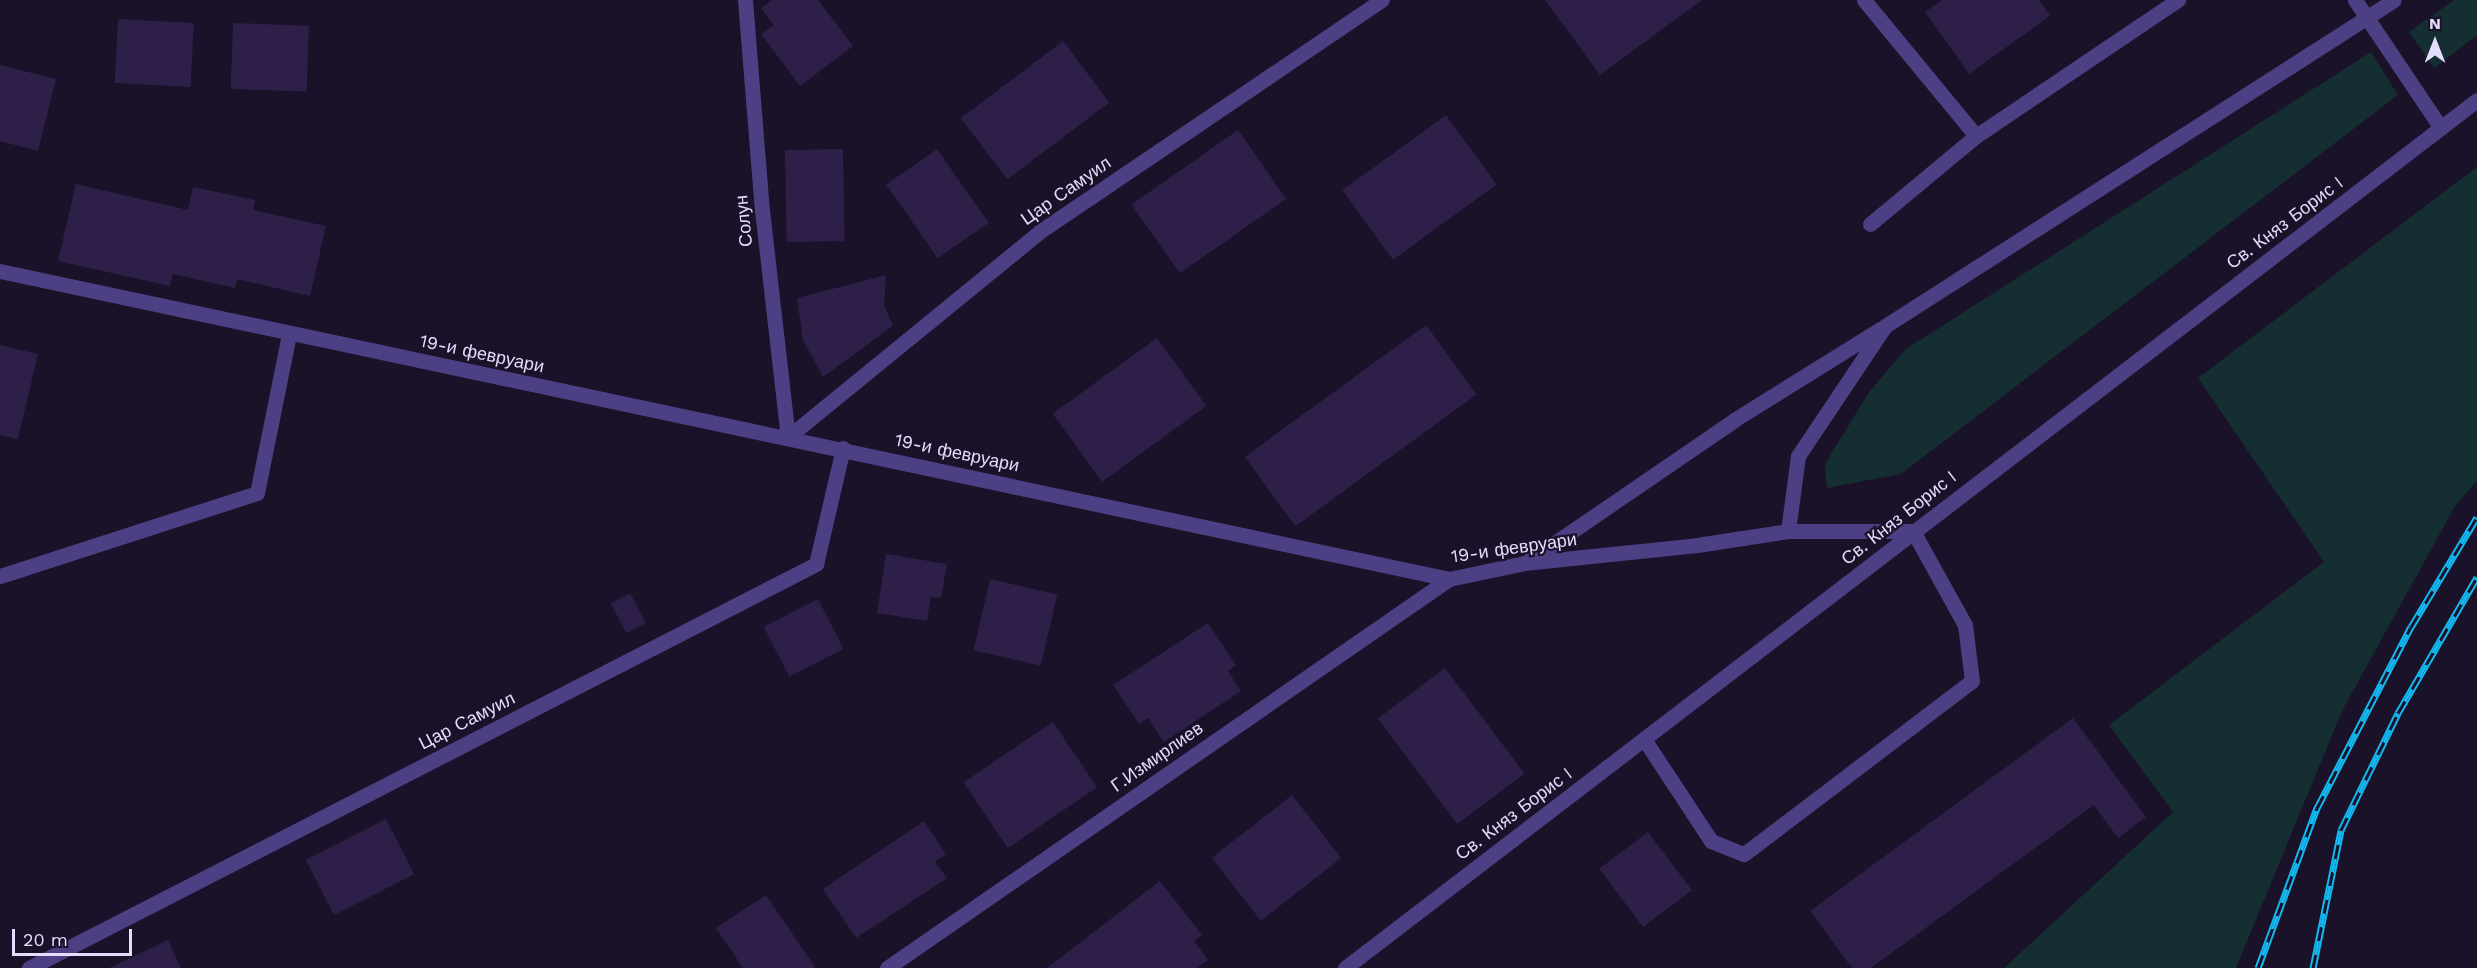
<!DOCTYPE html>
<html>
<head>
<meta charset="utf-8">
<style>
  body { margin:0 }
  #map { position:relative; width:2477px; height:968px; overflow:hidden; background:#191228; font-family:"Work Sans",sans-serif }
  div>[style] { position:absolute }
  .green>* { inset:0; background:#152e32 }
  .building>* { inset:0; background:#2d1f48; transform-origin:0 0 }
  .minor>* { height:15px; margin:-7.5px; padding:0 7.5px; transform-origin:7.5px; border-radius:7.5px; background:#4d3f84 }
  .rail>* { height:7px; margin-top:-3.5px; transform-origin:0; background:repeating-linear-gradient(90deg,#191228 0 14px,#12b9f2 0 28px); box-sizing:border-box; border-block:2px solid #12b9f2 }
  span { translate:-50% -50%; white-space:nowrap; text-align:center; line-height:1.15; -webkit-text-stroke:4.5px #191228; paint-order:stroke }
  .street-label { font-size:18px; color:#e4dbfd }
  .north { position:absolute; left:2405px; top:12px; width:60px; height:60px; -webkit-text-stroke:4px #191228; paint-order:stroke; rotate:0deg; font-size:16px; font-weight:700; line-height:24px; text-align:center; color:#e4dbfd }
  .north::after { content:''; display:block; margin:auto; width:21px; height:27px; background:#e4dbfd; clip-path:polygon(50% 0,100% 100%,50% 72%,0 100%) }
  .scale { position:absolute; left:12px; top:929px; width:120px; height:27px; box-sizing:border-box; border:3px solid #e4dbfd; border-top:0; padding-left:8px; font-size:18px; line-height:21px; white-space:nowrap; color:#e4dbfd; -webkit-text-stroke:4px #191228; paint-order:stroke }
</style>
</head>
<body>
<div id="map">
  <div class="green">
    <i style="clip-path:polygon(2454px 0,2477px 0,2477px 35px,2434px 68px,2409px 32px)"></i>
    <i style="clip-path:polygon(2371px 52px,2398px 95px,1901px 474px,1827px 488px,1825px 464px,1869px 392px,1906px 349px)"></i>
    <i style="clip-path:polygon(2477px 167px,2477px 481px,2455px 506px,2342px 711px,2236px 968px,2004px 968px,2173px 812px,2109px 725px,2324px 562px,2198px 378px)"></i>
  </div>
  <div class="building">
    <i style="clip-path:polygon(772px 0,818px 0,853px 46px,800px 86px,761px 34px,774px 25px,761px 8px)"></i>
    <i style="clip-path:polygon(1545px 0,1702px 0,1600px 75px)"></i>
    <i style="clip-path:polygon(1942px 0,2039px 0,2050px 16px,1969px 74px,1925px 12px)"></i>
    <i style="left:118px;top:19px;width:76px;height:64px;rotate:3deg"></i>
    <i style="left:233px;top:23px;width:76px;height:66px;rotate:2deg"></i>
    <i style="left:1063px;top:41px;width:77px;height:128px;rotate:53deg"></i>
    <i style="clip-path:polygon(0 65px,56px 79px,38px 151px,0 141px)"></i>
    <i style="left:1446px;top:115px;width:86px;height:128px;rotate:54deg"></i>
    <i style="left:1238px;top:130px;width:84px;height:130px;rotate:55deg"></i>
    <i style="left:843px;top:149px;width:92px;height:58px;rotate:89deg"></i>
    <i style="left:937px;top:149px;width:90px;height:62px;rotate:55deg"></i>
    <i style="clip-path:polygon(76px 184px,188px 210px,193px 187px,255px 200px,253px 210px,326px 226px,310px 296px,237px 279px,235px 288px,173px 274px,170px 286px,58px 261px)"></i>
    <i style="clip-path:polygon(886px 275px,884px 305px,893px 326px,823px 377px,803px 340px,797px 298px)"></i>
    <i style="left:1426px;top:325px;width:86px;height:224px;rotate:54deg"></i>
    <i style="left:1157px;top:338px;width:84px;height:129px;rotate:54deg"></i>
    <i style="clip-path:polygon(0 345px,38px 354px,18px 439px,0 435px)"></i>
    <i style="clip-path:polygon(886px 554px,947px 564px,941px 598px,931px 597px,927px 621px,877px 613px)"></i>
    <i style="left:990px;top:579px;width:69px;height:73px;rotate:13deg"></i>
    <i style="left:630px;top:593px;width:34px;height:22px;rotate:62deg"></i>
    <i style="left:818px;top:599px;width:56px;height:61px;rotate:63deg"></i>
    <i style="clip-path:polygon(1208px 623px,1236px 665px,1228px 671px,1241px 691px,1164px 742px,1148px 718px,1139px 724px,1113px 685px)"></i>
    <i style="left:1445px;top:668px;width:132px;height:84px;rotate:53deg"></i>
    <i style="clip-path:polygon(2073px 718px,2146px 817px,2118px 838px,2094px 805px,1871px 968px,1852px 968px,1810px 911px)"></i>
    <i style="left:1053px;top:722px;width:79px;height:108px;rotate:56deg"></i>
    <i style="left:1292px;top:795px;width:80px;height:102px;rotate:52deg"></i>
    <i style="left:386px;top:819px;width:62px;height:90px;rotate:63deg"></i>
    <i style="clip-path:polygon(924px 821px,946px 854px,935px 862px,947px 878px,856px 938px,823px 889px)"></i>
    <i style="left:1648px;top:832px;width:73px;height:61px;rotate:53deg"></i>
    <i style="clip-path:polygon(1160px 881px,1202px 935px,1194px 941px,1208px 960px,1197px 968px,1047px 968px)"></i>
    <i style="clip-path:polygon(766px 895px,815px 967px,813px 968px,743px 968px,716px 928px)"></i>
    <i style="clip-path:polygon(168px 940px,181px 968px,109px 968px)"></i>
  </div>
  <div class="minor">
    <i style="left:745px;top:0;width:211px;rotate:85.4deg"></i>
    <i style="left:762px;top:210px;width:228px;rotate:83.5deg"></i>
    <i style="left:1864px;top:0;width:176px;rotate:50.5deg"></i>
    <i style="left:2355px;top:0;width:154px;rotate:56.1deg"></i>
    <i style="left:1870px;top:224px;width:138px;rotate:-39.7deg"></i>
    <i style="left:1976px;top:136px;width:244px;rotate:-34deg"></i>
    <i style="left:0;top:271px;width:1481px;rotate:12deg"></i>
    <i style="left:1449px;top:579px;width:77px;rotate:-12deg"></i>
    <i style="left:1524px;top:563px;width:174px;rotate:-5.9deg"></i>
    <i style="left:1697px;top:545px;width:92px;rotate:-8.7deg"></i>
    <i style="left:1788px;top:531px;width:125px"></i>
    <i style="left:788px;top:437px;width:324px;rotate:-39.2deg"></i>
    <i style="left:1039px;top:232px;width:414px;rotate:-34.1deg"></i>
    <i style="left:1788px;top:531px;width:76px;rotate:-82.4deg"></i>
    <i style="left:1798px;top:456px;width:156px;rotate:-56.2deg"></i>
    <i style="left:1885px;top:326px;width:604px;rotate:-32.64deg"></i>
    <i style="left:1527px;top:562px;width:251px;rotate:-34.4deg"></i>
    <i style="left:1734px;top:420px;width:172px;rotate:-31.9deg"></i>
    <i style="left:0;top:576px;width:270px;rotate:-17.9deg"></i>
    <i style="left:257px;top:493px;width:162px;rotate:-78.6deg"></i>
    <i style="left:1644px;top:739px;width:122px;rotate:56.7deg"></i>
    <i style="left:1711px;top:841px;width:35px;rotate:22deg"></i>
    <i style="left:1744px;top:854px;width:286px;rotate:-37.2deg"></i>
    <i style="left:1972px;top:681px;width:56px;rotate:-97.1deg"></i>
    <i style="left:1965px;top:625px;width:107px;rotate:-119deg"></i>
    <i style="left:29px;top:968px;width:885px;rotate:-27.17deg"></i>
    <i style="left:816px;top:564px;width:119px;rotate:-76.9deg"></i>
    <i style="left:887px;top:968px;width:683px;rotate:-34.69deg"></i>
    <i style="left:1345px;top:968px;width:1426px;rotate:-37.48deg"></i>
  </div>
  <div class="rail">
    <i style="left:2258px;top:968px;width:171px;rotate:-69.8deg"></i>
    <i style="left:2317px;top:808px;width:204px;rotate:-62.6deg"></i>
    <i style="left:2411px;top:627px;width:128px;rotate:-59deg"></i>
    <i style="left:2313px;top:968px;width:141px;rotate:-78.5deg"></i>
    <i style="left:2341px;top:830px;width:130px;rotate:-64deg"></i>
    <i style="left:2398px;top:713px;width:157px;rotate:-59.8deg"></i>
  </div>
  <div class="street-label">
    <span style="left:1066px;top:191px;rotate:-35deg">Цар Самуил</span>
    <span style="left:744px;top:221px;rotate:-96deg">Солун</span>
    <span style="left:2285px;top:223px;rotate:-37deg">Св. Княз Борис I</span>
    <span style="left:482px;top:354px;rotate:12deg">19-и февруари</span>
    <span style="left:957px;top:453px;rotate:12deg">19-и февруари</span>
    <span style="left:1899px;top:518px;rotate:-38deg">Св. Княз Борис I</span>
    <span style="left:1514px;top:548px;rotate:-8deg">19-и февруари</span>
    <span style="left:467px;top:721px;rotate:-27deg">Цар Самуил</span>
    <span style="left:1157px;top:757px;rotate:-35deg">Г.Измирлиев</span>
    <span style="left:1514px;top:814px;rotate:-37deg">Св. Княз Борис I</span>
  </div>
  <div class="north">N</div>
  <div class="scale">20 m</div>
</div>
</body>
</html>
